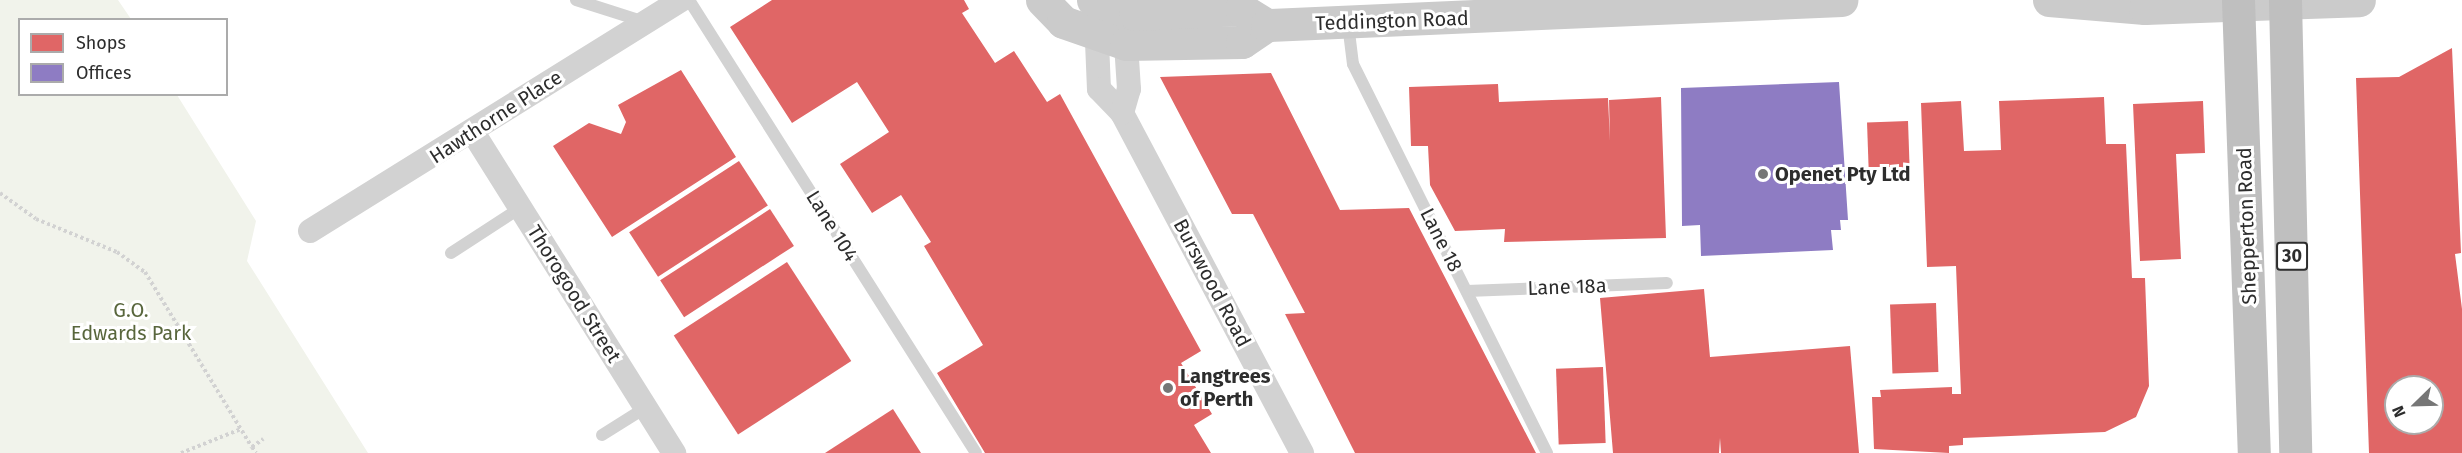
<!DOCTYPE html>
<html>
<head>
<meta charset="utf-8">
<style>
  body { margin:0 }
  #map { position:relative; width:2462px; height:453px; overflow:hidden; background:#fff; font-family:"Fira Sans",sans-serif }
  div>[style] { position:absolute }
  .green>* { inset:0; background:#f1f3eb }
  .shops>* { inset:0; background:#e06666; transform-origin:0 0 }
  .offices>* { inset:0; background:#8e7cc3 }
  .path>* { height:4px; margin-top:-2px; transform-origin:0; background:repeating-linear-gradient(90deg,#d2d2d2 0 3px,transparent 0 6px) }
  .lane>* { height:12px; margin:-6px; padding:0 6px; transform-origin:6px; border-radius:6px; background:#d2d2d2 }
  .street>* { height:24px; margin:-12px; padding:0 12px; transform-origin:12px; border-radius:12px; background:#d2d2d2 }
  .secondary>* { height:33px; margin:-16.5px; padding:0 16.5px; transform-origin:16.5px; border-radius:16.5px; background:#cbcbcb }
  .highway>* { height:33px; margin:-16.5px; padding:0 16.5px; transform-origin:16.5px; border-radius:16.5px; background:#bfbfbf }
  .dots>* { width:16px; height:16px; translate:-50% -50%; box-sizing:border-box; border:3px solid #fff; border-radius:50% }
  span { translate:-50% -50%; white-space:nowrap; text-align:center; line-height:1.15; -webkit-text-stroke:6px #fff; paint-order:stroke }
  .shield-label span { padding:2px 4px; background:#fff; border:2px solid; border-radius:4px; -webkit-text-stroke-width:0 }
  .shield-label { font-size:18px; color:#2d2d2d; font-weight:700 }
  .street-label { font-size:20px; color:#2d2d2d }
  .poi-label { font-size:20px; color:#2d2d2d; font-weight:700 }
  .left { translate:0 -50%; text-align:left }
  .park-label { font-size:20px; color:#58663c }
  .legend { position:absolute; left:18px; top:18px; width:210px; height:78px; box-sizing:border-box; background:#fff; border:2px solid #ababab; margin:0; padding:8px 10px; list-style:none; font-size:18px; color:#2d2d2d }
  .legend li { display:flex; align-items:center; gap:12px; height:30px }
  .legend b { width:30px; border:2px solid #ababab }
  .north { position:absolute; left:2384px; top:375px; width:60px; height:60px; box-sizing:border-box; background:#fff; border:2px solid #ababab; border-radius:50%; rotate:247deg; font-size:16px; font-weight:700; line-height:24px; text-align:center; color:#2d2d2d }
  .north::after { content:''; display:block; margin:auto; width:21px; height:27px; background:#767676; clip-path:polygon(50% 0,100% 100%,50% 72%,0 100%) }
</style>
</head>
<body>
<div id="map">
  <div class="green">
    <i style="clip-path:polygon(0 0,118px 0,131px 19px,20px 20px,20px 94px,177px 95px,256px 221px,247px 261px,368px 453px,0 453px)"></i>
  </div>
  <div class="shops">
    <i style="clip-path:polygon(772px 0,964px 0,969px 9px,962px 13px,995px 63px,1014px 51px,1047px 102px,1060px 94px,1201px 351px,1181px 363px,1212px 414px,1194px 425px,1211px 453px,985px 453px,937px 373px,983px 345px,924px 246px,931px 242px,901px 195px,872px 213px,840px 164px,889px 132px,857px 82px,792px 123px,730px 27px)"></i>
    <i style="clip-path:polygon(evenodd,2452px 48px,2461px 253px,2455px 254px,2462px 309px,2462px 453px,2369px 453px,2356px 78px,2399px 77px,2452px 48px,2396px 387px,2432px 387px,2432px 423px,2396px 423px,2396px 387px)"></i>
    <i style="clip-path:polygon(681px 70px,736px 157px,612px 237px,553px 146px,589px 123px,621px 134px,626px 122px,618px 105px)"></i>
    <i style="clip-path:polygon(1271px 73px,1340px 210px,1409px 208px,1536px 453px,1355px 453px,1285px 314px,1305px 313px,1253px 214px,1232px 214px,1160px 77px)"></i>
    <i style="clip-path:polygon(1498px 84px,1499px 102px,1608px 98px,1610px 141px,1609px 100px,1661px 97px,1666px 238px,1504px 242px,1505px 229px,1455px 231px,1430px 185px,1428px 146px,1411px 146px,1409px 87px)"></i>
    <i style="clip-path:polygon(2104px 97px,2106px 144px,2126px 144px,2132px 278px,2145px 278px,2149px 386px,2136px 417px,2105px 432px,1963px 438px,1963px 445px,1949px 446px,1949px 453px,1874px 449px,1872px 397px,1881px 397px,1880px 390px,1952px 387px,1952px 394px,1961px 394px,1956px 266px,1927px 267px,1921px 103px,1961px 101px,1964px 151px,2001px 150px,1999px 101px)"></i>
    <i style="clip-path:polygon(2203px 101px,2205px 153px,2176px 154px,2181px 259px,2140px 261px,2133px 104px)"></i>
    <i style="left:1908px;top:121px;width:47px;height:41px;rotate:88deg"></i>
    <i style="left:739px;top:161px;width:53px;height:131px;rotate:57deg"></i>
    <i style="left:770px;top:209px;width:44px;height:131px;rotate:57deg"></i>
    <i style="left:787px;top:262px;width:118px;height:135px;rotate:57deg"></i>
    <i style="clip-path:polygon(1704px 289px,1710px 357px,1850px 346px,1859px 453px,1721px 453px,1720px 438px,1719px 453px,1613px 453px,1600px 298px)"></i>
    <i style="left:1936px;top:303px;width:69px;height:46px;rotate:88deg"></i>
    <i style="left:1603px;top:367px;width:76px;height:47px;rotate:88deg"></i>
    <i style="clip-path:polygon(893px 409px,921px 453px,825px 453px)"></i>
  </div>
  <div class="offices">
    <i style="clip-path:polygon(1839px 82px,1848px 220px,1840px 220px,1841px 230px,1831px 230px,1833px 250px,1701px 256px,1700px 225px,1682px 226px,1681px 88px)"></i>
  </div>
  <div class="path">
    <i style="left:0;top:193px;width:44px;rotate:35.8deg"></i>
    <i style="left:36px;top:219px;width:87px;rotate:22.2deg"></i>
    <i style="left:117px;top:252px;width:34px;rotate:36deg"></i>
    <i style="left:145px;top:272px;width:205px;rotate:58.6deg"></i>
    <i style="left:252px;top:447px;width:14px;rotate:-36deg"></i>
    <i style="left:252px;top:447px;width:7px;rotate:56deg"></i>
    <i style="left:181px;top:453px;width:65px;rotate:-21.8deg"></i>
  </div>
  <div class="lane">
    <i style="left:576px;top:0;width:72px;rotate:17.7deg"></i>
    <i style="left:689px;top:0;width:536px;rotate:57.64deg"></i>
    <i style="left:1348px;top:24px;width:40px;rotate:82.9deg"></i>
    <i style="left:1353px;top:64px;width:435px;rotate:63.5deg"></i>
    <i style="left:451px;top:253px;width:82px;rotate:-33.1deg"></i>
    <i style="left:1467px;top:291px;width:200px;rotate:-2.3deg"></i>
    <i style="left:602px;top:435px;width:51px;rotate:-32.1deg"></i>
  </div>
  <div class="street">
    <i style="left:1096px;top:18px;width:71px;rotate:87.6deg"></i>
    <i style="left:1099px;top:89px;width:33px;rotate:46deg"></i>
    <i style="left:1122px;top:113px;width:385px;rotate:62.1deg"></i>
    <i style="left:1122px;top:113px;width:25px;rotate:-74deg"></i>
    <i style="left:1129px;top:89px;width:60px;rotate:-93.8deg"></i>
    <i style="left:474px;top:134px;width:377px;rotate:57.9deg"></i>
    <i style="left:310px;top:231px;width:437px;rotate:-31.9deg"></i>
  </div>
  <div class="secondary">
    <i style="left:1042px;top:0;width:30px;rotate:46deg"></i>
    <i style="left:1063px;top:22px;width:67px;rotate:19.2deg"></i>
    <i style="left:1126px;top:44px;width:116px;rotate:-1deg"></i>
    <i style="left:1242px;top:42px;width:30px;rotate:-34deg"></i>
    <i style="left:1093px;top:0;width:44px;rotate:18.4deg"></i>
    <i style="left:1135px;top:14px;width:106px;rotate:-2.7deg"></i>
    <i style="left:1241px;top:9px;width:31px;rotate:32deg"></i>
    <i style="left:1267px;top:25px;width:575px;rotate:-2.49deg"></i>
    <i style="left:2049px;top:0;width:96px;rotate:4.8deg"></i>
    <i style="left:2145px;top:8px;width:214px;rotate:-2.1deg"></i>
  </div>
  <div class="highway">
    <i style="left:2238px;top:0;width:453px;rotate:88deg"></i>
    <i style="left:2285px;top:0;width:453px;rotate:88.7deg"></i>
  </div>
  <div class="dots">
    <i style="left:1763px;top:174px;background:#767676"></i>
    <i style="left:1168px;top:388px;background:#767676"></i>
  </div>
  <div class="shield-label">
    <span style="left:2292px;top:256px">30</span>
  </div>
  <div class="street-label">
    <span style="left:1392px;top:21px;rotate:-2deg">Teddington Road</span>
    <span style="left:496px;top:117px;rotate:-33deg">Hawthorne Place</span>
    <span style="left:832px;top:226px;rotate:58deg">Lane 104</span>
    <span style="left:2247px;top:226px;rotate:-92deg">Shepperton Road</span>
    <span style="left:1441px;top:240px;rotate:63deg">Lane 18</span>
    <span style="left:1212px;top:283px;rotate:62deg">Burswood Road</span>
    <span style="left:1567px;top:287px;rotate:-2deg">Lane 18a</span>
    <span style="left:574px;top:294px;rotate:58deg">Thorogood Street</span>
  </div>
  <div class="poi-label">
    <span class="left" style="left:1775px;top:174px">Openet Pty Ltd</span>
    <span class="left" style="left:1180px;top:388px">Langtrees<br>of Perth</span>
  </div>
  <div class="park-label">
    <span style="left:131px;top:322px">G.O.<br>Edwards Park</span>
  </div>
  <ul class="legend">
  <li><b style="height:16px;background:#e06666"></b>Shops</li>
  <li><b style="height:16px;background:#8e7cc3"></b>Offices</li>
  </ul>
  <div class="north">N</div>
</div>
</body>
</html>
